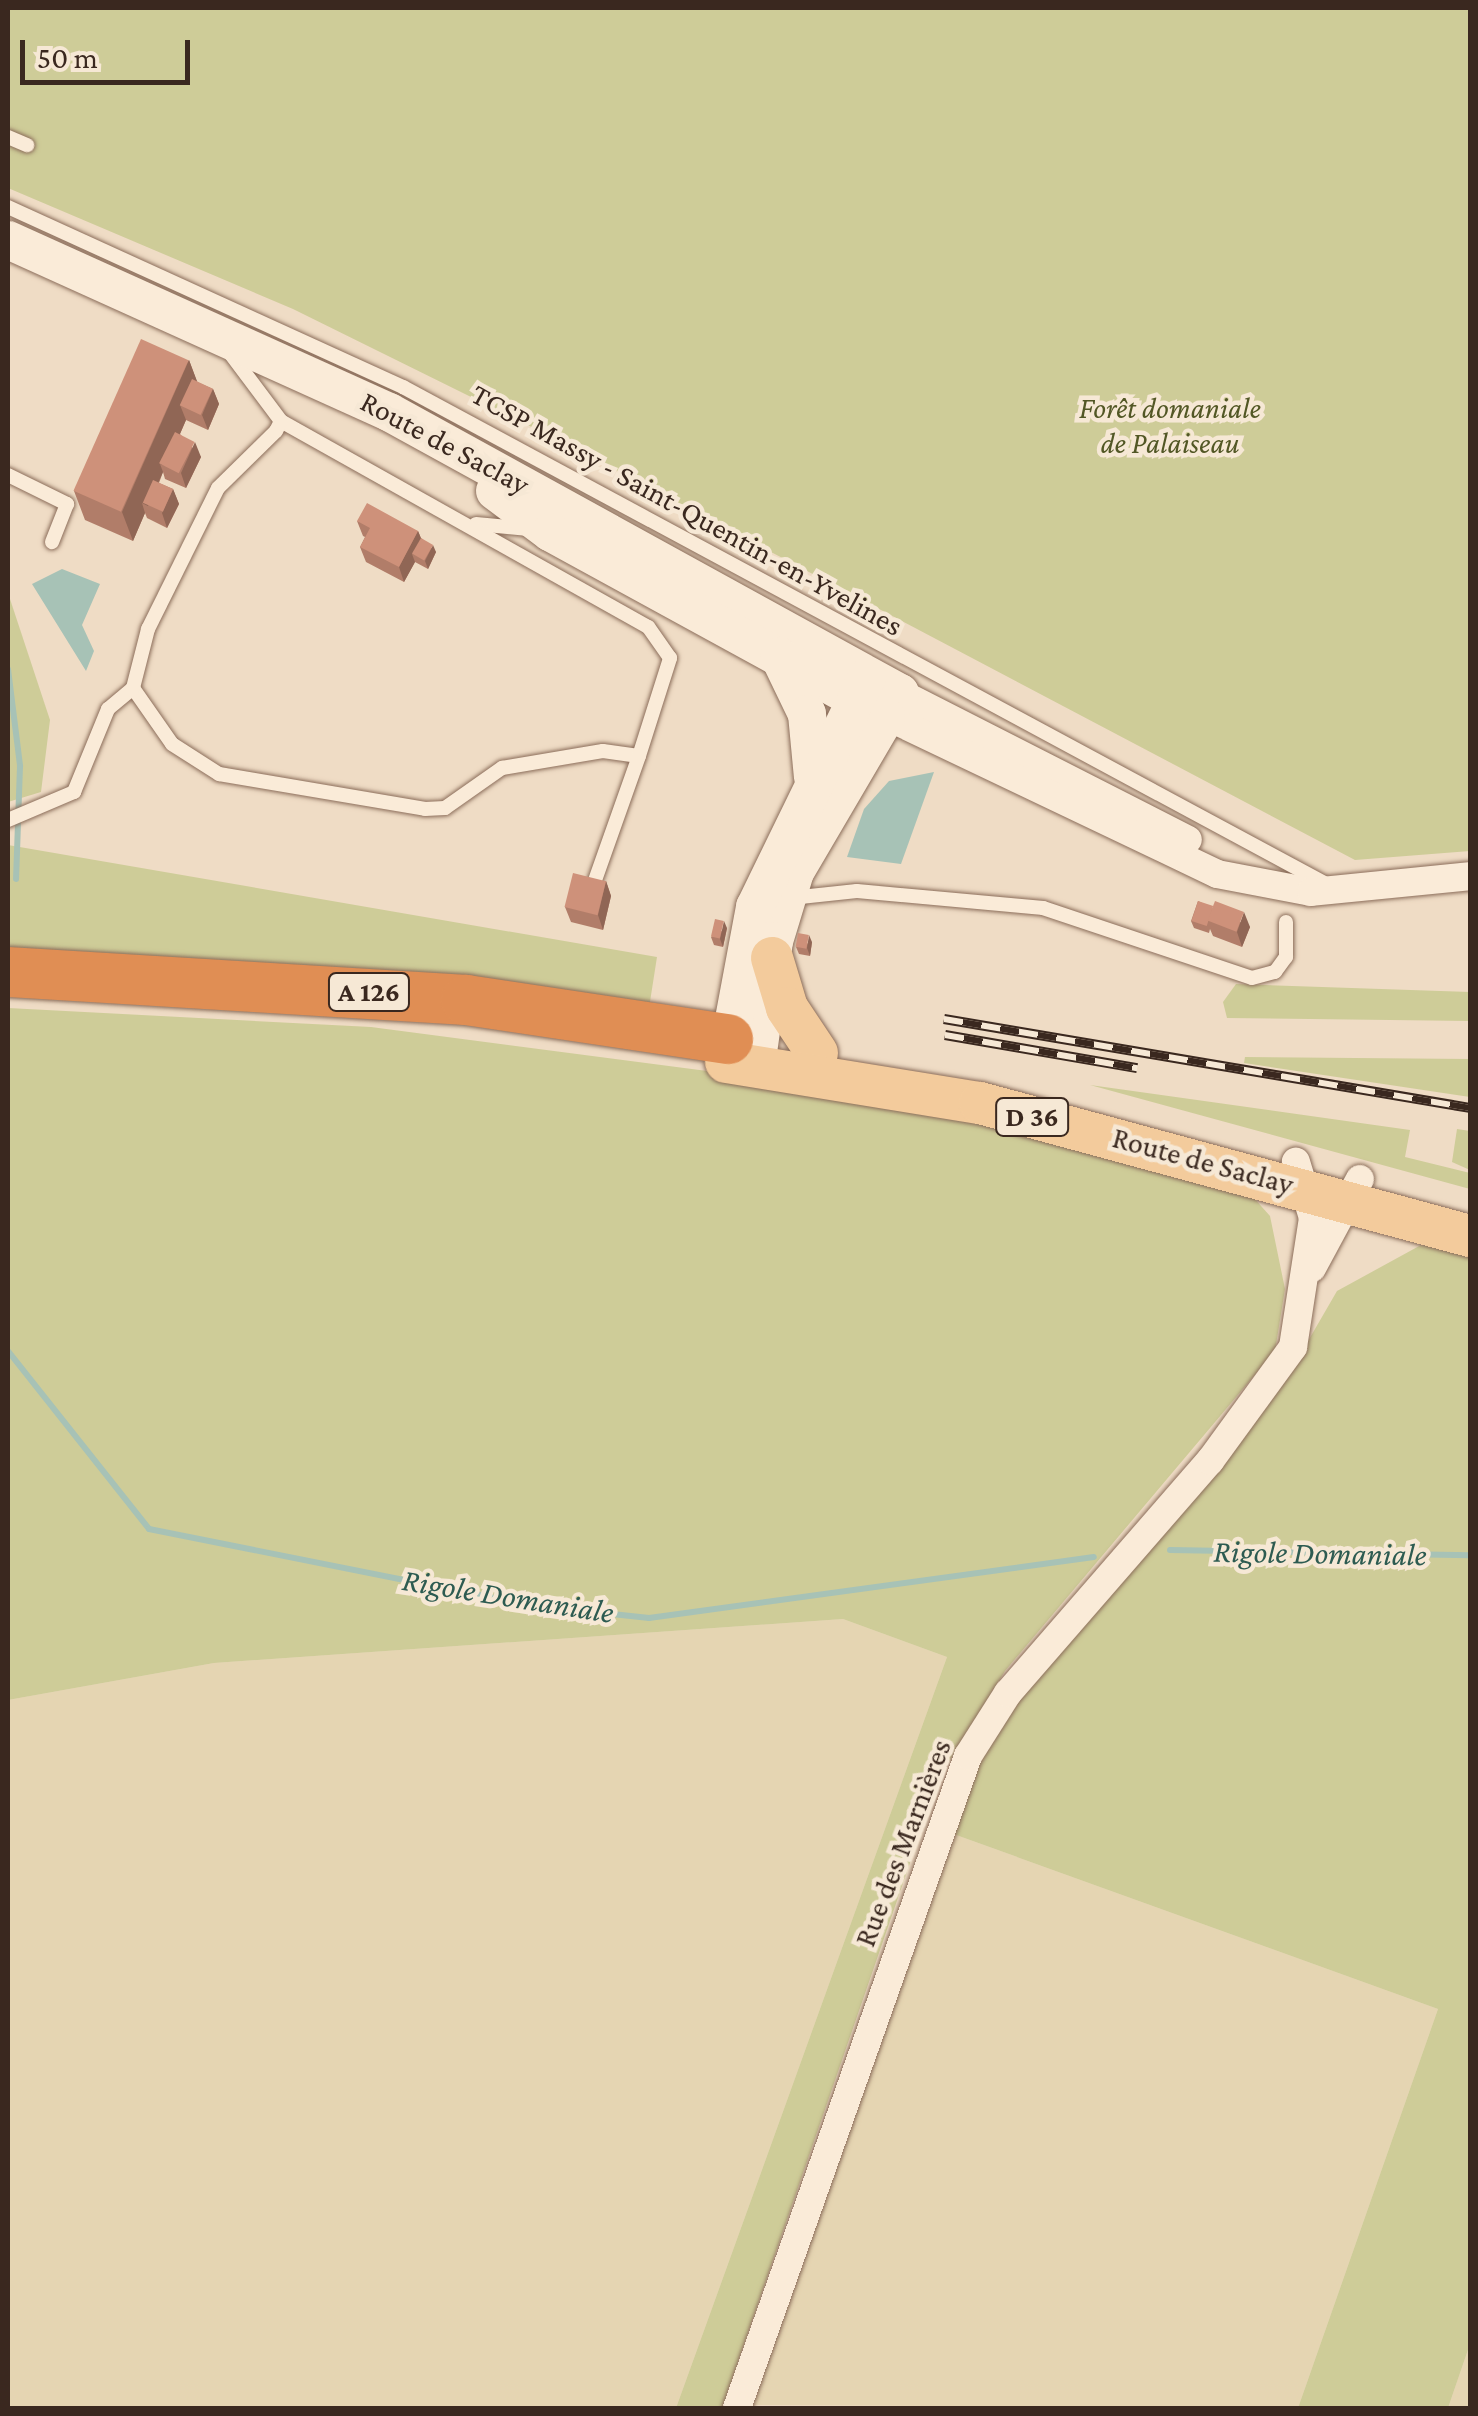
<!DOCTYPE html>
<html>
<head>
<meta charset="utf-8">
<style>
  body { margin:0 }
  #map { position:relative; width:1478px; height:2416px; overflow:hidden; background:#efdcc5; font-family:"Crimson Pro",serif }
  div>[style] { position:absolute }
  .farmland>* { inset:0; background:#e5d5b2 }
  .green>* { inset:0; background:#cecc98 }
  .water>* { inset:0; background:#a7c2b6 }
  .stream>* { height:6px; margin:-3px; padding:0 3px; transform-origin:3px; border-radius:3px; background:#a7c2b6 }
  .roads { filter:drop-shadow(0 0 2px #8b6d5a) drop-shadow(0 0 2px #8b6d5a) }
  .service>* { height:14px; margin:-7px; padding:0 7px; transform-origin:7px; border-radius:7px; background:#faebd8 }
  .minor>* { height:28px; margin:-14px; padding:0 14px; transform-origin:14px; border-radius:14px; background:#faebd8 }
  .secondary>* { height:38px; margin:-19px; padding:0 19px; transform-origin:19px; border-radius:19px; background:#faebd8 }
  .primary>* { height:42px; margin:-21px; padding:0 21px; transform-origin:21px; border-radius:21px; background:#f3cb9c }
  .motorway>* { height:50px; margin:-25px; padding:0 25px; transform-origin:25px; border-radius:25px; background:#e08e54 }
  .rail>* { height:10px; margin-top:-5px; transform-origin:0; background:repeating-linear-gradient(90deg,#f6e8d5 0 19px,#3a281f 0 38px); box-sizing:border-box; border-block:2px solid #3a281f }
  .wall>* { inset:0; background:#b17d69 }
  .shaded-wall>* { inset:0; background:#906655 }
  .building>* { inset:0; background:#ce917a; transform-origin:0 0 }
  span { translate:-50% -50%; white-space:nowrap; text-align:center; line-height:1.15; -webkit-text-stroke:9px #f6e8d5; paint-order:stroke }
  .shield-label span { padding:2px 8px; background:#f6e8d5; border:2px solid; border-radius:8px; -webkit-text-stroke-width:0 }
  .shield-label { font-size:28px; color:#3a281f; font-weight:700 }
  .park-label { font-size:30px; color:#525725; font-style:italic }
  .street-label { font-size:30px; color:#3a281f }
  .water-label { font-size:32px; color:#2d5b51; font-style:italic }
  .frame { position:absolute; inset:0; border:10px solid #3a281f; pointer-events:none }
  .scale { position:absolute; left:20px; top:40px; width:170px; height:45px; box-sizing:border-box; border:5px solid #3a281f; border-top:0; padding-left:12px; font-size:30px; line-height:35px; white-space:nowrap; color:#3a281f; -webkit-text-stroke:8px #f6e8d5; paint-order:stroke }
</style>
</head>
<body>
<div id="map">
  <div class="farmland">
    <i style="clip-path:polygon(843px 1619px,947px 1657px,676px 2408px,8px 2408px,8px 1700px,214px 1663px)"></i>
    <i style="clip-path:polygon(945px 1831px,1438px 2009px,1298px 2408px,746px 2405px)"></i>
    <i style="clip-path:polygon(1470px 2344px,1470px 2408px,1448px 2408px)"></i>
  </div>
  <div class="green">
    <i style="clip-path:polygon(8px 8px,1470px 8px,1470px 851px,1355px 860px,572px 447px,293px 309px,8px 188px)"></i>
    <i style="clip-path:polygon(8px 593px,50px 720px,41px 792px,8px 802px)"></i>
    <i style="clip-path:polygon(8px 845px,657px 957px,649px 1008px,8px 960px)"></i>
    <i style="clip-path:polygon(1236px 984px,1470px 992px,1470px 1021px,1227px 1018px,1223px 1002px)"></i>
    <i style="clip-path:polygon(8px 1008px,371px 1027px,753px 1077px,1059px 1138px,1245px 1188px,1270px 1216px,1285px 1289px,1275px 1351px,1005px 1671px,940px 1776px,722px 2408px,676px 2408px,947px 1657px,843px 1619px,214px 1663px,8px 1700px)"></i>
    <i style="clip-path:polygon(1245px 1057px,1470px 1059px,1470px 1097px,1244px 1063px)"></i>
    <i style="clip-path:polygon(1090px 1085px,1410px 1130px,1405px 1157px,1470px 1173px,1470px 1189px)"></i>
    <i style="clip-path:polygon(1457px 1129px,1470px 1131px,1470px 1170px,1452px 1162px)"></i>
    <i style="clip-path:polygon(1421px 1245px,1470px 1252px,1470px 2344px,1448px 2408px,1298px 2408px,1438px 2009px,945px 1831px,990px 1736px,1304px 1348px,1337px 1291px)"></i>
  </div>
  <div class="water">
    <i style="clip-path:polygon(62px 569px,100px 584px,82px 625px,94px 651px,86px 671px,32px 584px)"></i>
    <i style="clip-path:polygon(934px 772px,901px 864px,847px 857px,864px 809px,889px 781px)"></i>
  </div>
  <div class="stream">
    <i style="left:8px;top:669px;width:98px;rotate:82.9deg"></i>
    <i style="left:20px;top:766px;width:113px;rotate:92deg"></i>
    <i style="left:8px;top:1351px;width:227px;rotate:51.6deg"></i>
    <i style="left:149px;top:1529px;width:387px;rotate:11.3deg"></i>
    <i style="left:528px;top:1605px;width:122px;rotate:6.1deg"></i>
    <i style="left:649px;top:1618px;width:449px;rotate:-7.8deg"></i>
    <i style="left:1170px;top:1550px;width:300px;rotate:1deg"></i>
  </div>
  <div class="roads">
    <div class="service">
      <i style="left:8px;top:137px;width:21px;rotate:23deg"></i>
      <i style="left:8px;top:207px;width:434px;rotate:24.5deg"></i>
      <i style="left:403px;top:387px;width:1051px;rotate:28.3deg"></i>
      <i style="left:8px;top:475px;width:66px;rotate:26.2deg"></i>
      <i style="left:67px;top:504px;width:41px;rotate:111.5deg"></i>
      <i style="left:476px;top:524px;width:53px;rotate:5.4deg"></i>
      <i style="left:133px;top:688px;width:68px;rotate:55.1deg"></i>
      <i style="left:172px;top:744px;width:56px;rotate:32.6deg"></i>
      <i style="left:219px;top:774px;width:209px;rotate:9.6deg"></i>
      <i style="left:425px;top:809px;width:20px;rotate:-3deg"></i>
      <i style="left:445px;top:808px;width:70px;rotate:-35.1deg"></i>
      <i style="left:502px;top:768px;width:102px;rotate:-9.6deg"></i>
      <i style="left:603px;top:751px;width:36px;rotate:8deg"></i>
      <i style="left:639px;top:756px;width:103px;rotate:-72.4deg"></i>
      <i style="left:670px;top:658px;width:38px;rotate:-125deg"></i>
      <i style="left:648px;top:627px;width:421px;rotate:-150.7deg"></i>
      <i style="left:8px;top:820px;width:72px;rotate:-23deg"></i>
      <i style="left:74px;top:792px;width:90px;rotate:-67.7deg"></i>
      <i style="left:108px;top:709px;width:33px;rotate:-40deg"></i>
      <i style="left:133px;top:688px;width:61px;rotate:-75.7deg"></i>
      <i style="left:148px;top:629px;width:157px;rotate:-63.6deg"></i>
      <i style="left:218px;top:488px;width:81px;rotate:-44.5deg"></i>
      <i style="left:276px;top:431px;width:11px;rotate:-63deg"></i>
      <i style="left:281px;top:421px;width:85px;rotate:-126.9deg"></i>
      <i style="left:593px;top:886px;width:138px;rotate:-70.5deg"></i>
      <i style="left:791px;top:898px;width:66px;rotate:-6.1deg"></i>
      <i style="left:857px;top:891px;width:187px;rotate:5.2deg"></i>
      <i style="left:1043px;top:908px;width:220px;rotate:18.5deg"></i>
      <i style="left:1252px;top:978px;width:24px;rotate:-15deg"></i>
      <i style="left:1275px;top:972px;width:19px;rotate:-54deg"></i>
      <i style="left:1286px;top:957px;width:35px;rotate:-90deg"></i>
    </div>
    <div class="minor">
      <i style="left:900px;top:693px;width:323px;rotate:27deg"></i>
      <i style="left:886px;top:716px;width:367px;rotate:25.5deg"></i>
      <i style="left:1217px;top:874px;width:96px;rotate:10.8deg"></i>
      <i style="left:1311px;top:892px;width:160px;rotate:-5.7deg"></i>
      <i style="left:1312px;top:1268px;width:101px;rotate:-61.7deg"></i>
      <i style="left:737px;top:2408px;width:692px;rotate:-70.49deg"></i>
      <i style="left:968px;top:1756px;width:75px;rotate:-57.6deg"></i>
      <i style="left:1008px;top:1693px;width:308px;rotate:-49deg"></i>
      <i style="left:1210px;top:1461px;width:141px;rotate:-53.9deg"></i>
      <i style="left:1293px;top:1347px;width:131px;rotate:-81.2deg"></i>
      <i style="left:1313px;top:1218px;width:59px;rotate:-106.9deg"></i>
    </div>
    <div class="secondary">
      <i style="left:8px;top:240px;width:418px;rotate:24.3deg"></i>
      <i style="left:389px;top:412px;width:583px;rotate:28.81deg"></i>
      <i style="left:900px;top:693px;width:208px;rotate:120.4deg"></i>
      <i style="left:795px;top:872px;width:72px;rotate:106.9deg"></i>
      <i style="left:774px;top:941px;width:126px;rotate:98.2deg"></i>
      <i style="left:495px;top:491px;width:69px;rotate:36.7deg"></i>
      <i style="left:550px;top:532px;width:383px;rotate:28.7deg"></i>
      <i style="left:779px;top:656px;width:64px;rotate:64.2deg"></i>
      <i style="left:807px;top:714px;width:63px;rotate:84.6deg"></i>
      <i style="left:726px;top:1062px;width:158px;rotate:-79.4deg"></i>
      <i style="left:755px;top:907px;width:256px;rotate:-64deg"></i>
    </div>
    <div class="primary">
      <i style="left:772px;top:958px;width:52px;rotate:73.3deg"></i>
      <i style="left:787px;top:1008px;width:54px;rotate:56.3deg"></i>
      <i style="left:726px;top:1062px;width:257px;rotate:9.2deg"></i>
      <i style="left:980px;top:1103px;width:508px;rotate:15.19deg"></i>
    </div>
    <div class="motorway">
      <i style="left:8px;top:972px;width:459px;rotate:3.5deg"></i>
      <i style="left:466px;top:1000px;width:265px;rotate:8.5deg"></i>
    </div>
  </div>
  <div class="rail">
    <i style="left:944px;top:1019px;width:533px;rotate:9.6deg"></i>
    <i style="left:945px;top:1035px;width:195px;rotate:9.8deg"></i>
  </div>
  <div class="wall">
    <i style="clip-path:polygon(189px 360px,197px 382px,213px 389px,219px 404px,208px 430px,186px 420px,180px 434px,201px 457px,186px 488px,165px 479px,163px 472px,159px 483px,173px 489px,179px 504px,167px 528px,147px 518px,145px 513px,133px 541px,85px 520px,74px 491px)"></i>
    <i style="clip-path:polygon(357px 521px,418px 531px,421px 538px,436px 552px,428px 569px,415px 562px,404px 582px,366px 562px,360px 547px,365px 537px,363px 536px)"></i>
    <i style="clip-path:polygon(606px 881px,611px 896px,603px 930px,571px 922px,565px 907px)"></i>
    <i style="clip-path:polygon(1198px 901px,1250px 927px,1242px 947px,1213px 936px,1210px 929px,1209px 933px,1194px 928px,1191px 921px)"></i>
    <i style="clip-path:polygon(727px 928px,723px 947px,714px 945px,711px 937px)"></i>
    <i style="clip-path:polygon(812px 942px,810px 956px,799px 954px,796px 947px)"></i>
  </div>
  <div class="shaded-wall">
    <i style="clip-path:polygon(189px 360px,200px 389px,180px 405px,186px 420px,166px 466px,160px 464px,163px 472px,148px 506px,142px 503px,145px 513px,133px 541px,122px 512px)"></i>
    <i style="clip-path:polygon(213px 389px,219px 404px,208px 430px,202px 415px)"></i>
    <i style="clip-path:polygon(195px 442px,201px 457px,186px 488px,181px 473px)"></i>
    <i style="clip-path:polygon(173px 489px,179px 504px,167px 528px,162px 513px)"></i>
    <i style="clip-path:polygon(418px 531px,424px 546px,412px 554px,415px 562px,404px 582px,399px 567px)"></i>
    <i style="clip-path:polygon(433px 545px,436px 552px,428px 569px,425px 561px)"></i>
    <i style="clip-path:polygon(606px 881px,611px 896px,603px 930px,598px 915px)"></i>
    <i style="clip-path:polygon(1244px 912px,1250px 927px,1242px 947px,1237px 932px)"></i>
    <i style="clip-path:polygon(724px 921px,727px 928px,723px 947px,720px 939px)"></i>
    <i style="clip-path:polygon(809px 935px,812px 942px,810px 956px,807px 948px)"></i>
  </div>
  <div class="building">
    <i style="left:141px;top:339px;width:52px;height:166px;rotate:24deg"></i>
    <i style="left:192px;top:379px;width:23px;height:29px;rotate:25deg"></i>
    <i style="left:175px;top:432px;width:22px;height:35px;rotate:27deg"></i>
    <i style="left:153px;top:480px;width:22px;height:25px;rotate:24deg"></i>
    <i style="clip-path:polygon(367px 503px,418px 531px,399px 567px,360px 547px,370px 528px,357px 521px)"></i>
    <i style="left:421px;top:538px;width:14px;height:18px;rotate:30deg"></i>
    <i style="left:573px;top:873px;width:34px;height:35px;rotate:14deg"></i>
    <i style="left:1198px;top:901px;width:16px;height:21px;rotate:18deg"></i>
    <i style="left:1215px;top:901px;width:31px;height:21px;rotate:21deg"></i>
    <i style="left:715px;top:919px;width:9px;height:18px;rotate:13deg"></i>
    <i style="left:798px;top:933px;width:11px;height:14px;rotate:10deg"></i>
  </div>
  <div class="shield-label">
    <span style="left:369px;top:992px">A 126</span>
    <span style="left:1032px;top:1117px">D 36</span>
  </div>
  <div class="park-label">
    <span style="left:1170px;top:425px">Forêt domaniale<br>de Palaiseau</span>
  </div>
  <div class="street-label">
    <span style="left:445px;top:443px;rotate:28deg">Route de Saclay</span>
    <span style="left:687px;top:510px;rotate:29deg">TCSP Massy - Saint-Quentin-en-Yvelines</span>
    <span style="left:1203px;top:1161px;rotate:15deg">Route de Saclay</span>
    <span style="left:903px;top:1843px;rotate:-69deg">Rue des Marnières</span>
  </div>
  <div class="water-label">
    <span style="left:1320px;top:1553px;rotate:1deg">Rigole Domaniale</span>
    <span style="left:508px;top:1596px;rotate:9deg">Rigole Domaniale</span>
  </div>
  <div class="frame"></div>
  <div class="scale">50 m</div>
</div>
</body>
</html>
